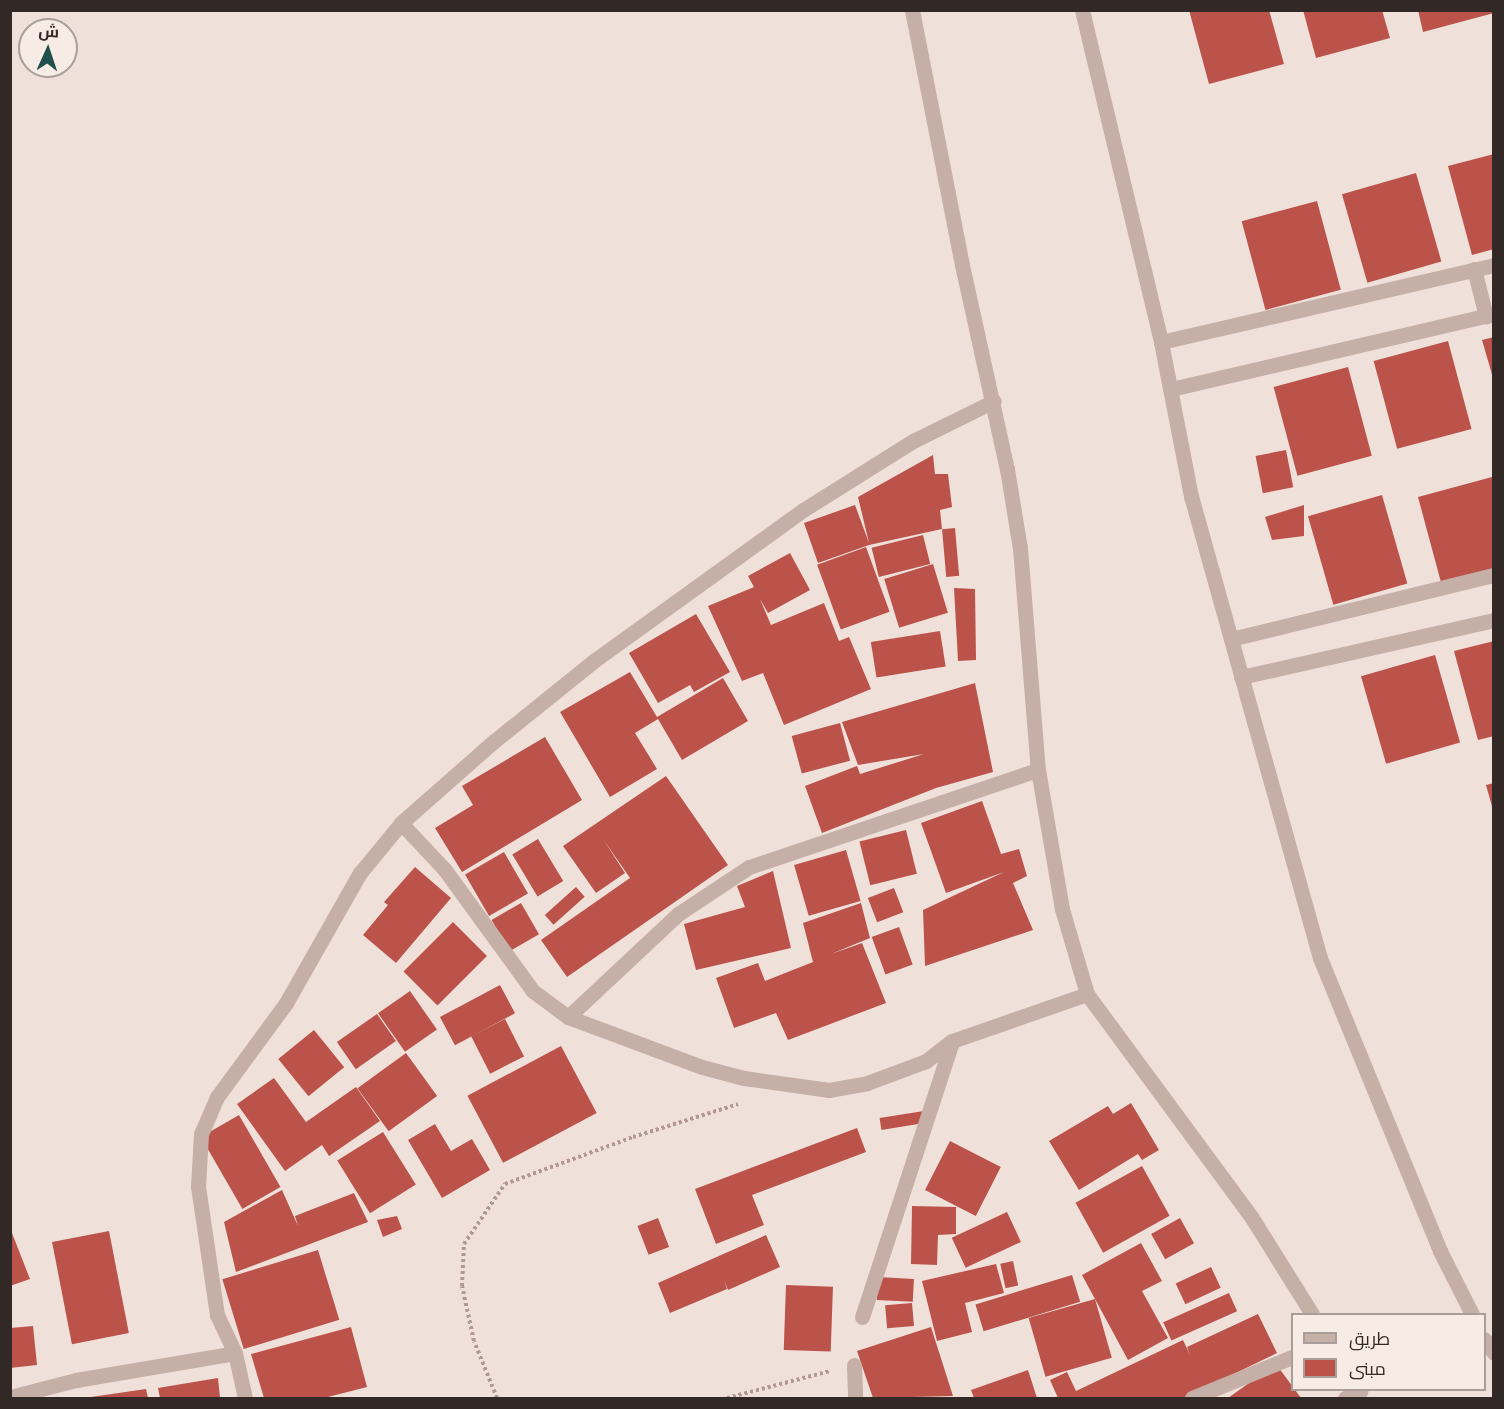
<!DOCTYPE html>
<html>
<head>
<meta charset="utf-8">
<style>
  body { margin:0 }
  #map { position:relative; width:1504px; height:1409px; overflow:hidden; background:#efe1d9; font-family:"DM Sans",Cairo,sans-serif }
  div>[style] { position:absolute }
  .building>* { inset:0; background:#bb534b; transform-origin:0 0 }
  .path>* { height:4px; margin-top:-2px; transform-origin:0; background:repeating-linear-gradient(90deg,#b19991 0 3px,transparent 0 6px) }
  .minor>* { height:15px; margin:-7.5px; padding:0 7.5px; transform-origin:7.5px; border-radius:7.5px; background:#c5afa7 }
  span { translate:-50% -50%; white-space:nowrap; text-align:center; line-height:1.15; -webkit-text-stroke:5px #f7ece5; paint-order:stroke }
  .frame { position:absolute; inset:0; border:12px solid #322826; pointer-events:none }
  .legend { position:absolute; left:1291px; top:1313px; width:195px; height:78px; box-sizing:border-box; background:#f7ece5; border:2px solid #a89e99; margin:0; padding:8px 10px; list-style:none; font-size:18px; color:#322826 }
  .legend li { display:flex; align-items:center; gap:12px; height:30px }
  .legend b { width:30px; border:2px solid #a89e99 }
  .north { position:absolute; left:18px; top:18px; width:60px; height:60px; box-sizing:border-box; background:#f7ece5; border:2px solid #a89e99; border-radius:50%; rotate:3deg; font-size:16px; font-weight:700; line-height:24px; text-align:center; color:#322826 }
  .north::after { content:''; display:block; margin:auto; width:21px; height:27px; background:#20504b; clip-path:polygon(50% 0,100% 100%,50% 72%,0 100%) }
</style>
</head>
<body>
<div id="map">
  <div class="building">
    <i style="clip-path:polygon(1189px 10px,1269px 10px,1284px 64px,1209px 84px)"></i>
    <i style="clip-path:polygon(1303px 10px,1382px 10px,1390px 38px,1316px 58px)"></i>
    <i style="clip-path:polygon(1418px 10px,1494px 10px,1494px 13px,1423px 32px)"></i>
    <i style="clip-path:polygon(1494px 154px,1494px 249px,1472px 255px,1448px 166px)"></i>
    <i style="left:1416px;top:173px;width:92px;height:77px;rotate:74deg"></i>
    <i style="left:1317px;top:201px;width:92px;height:78px;rotate:75deg"></i>
    <i style="clip-path:polygon(1494px 337px,1494px 378px,1493px 378px,1482px 340px)"></i>
    <i style="left:1448px;top:341px;width:91px;height:77px;rotate:75deg"></i>
    <i style="left:1348px;top:367px;width:92px;height:77px;rotate:75deg"></i>
    <i style="left:1286px;top:450px;width:38px;height:31px;rotate:79deg"></i>
    <i style="clip-path:polygon(933px 455px,935px 474px,948px 474px,952px 507px,940px 510px,942px 529px,869px 545px,818px 563px,804px 523px,855px 505px,869px 543px,858px 497px)"></i>
    <i style="clip-path:polygon(1492px 477px,1494px 572px,1442px 586px,1418px 497px)"></i>
    <i style="left:1382px;top:495px;width:92px;height:77px;rotate:74deg"></i>
    <i style="clip-path:polygon(1304px 505px,1304px 536px,1272px 540px,1265px 517px)"></i>
    <i style="left:955px;top:528px;width:48px;height:13px;rotate:85deg"></i>
    <i style="left:923px;top:535px;width:30px;height:53px;rotate:76deg"></i>
    <i style="left:866px;top:547px;width:69px;height:52px;rotate:70deg"></i>
    <i style="clip-path:polygon(790px 553px,810px 590px,768px 613px,760px 599px,771px 625px,824px 603px,839px 641px,849px 637px,871px 689px,784px 725px,763px 673px,742px 681px,708px 606px,754px 587px,748px 576px)"></i>
    <i style="left:933px;top:564px;width:51px;height:51px;rotate:73deg"></i>
    <i style="clip-path:polygon(954px 588px,975px 589px,976px 660px,958px 661px)"></i>
    <i style="clip-path:polygon(696px 614px,730px 672px,694px 692px,690px 685px,658px 703px,629px 653px)"></i>
    <i style="left:940px;top:631px;width:36px;height:70px;rotate:81deg"></i>
    <i style="clip-path:polygon(1494px 641px,1494px 736px,1478px 740px,1454px 651px)"></i>
    <i style="left:1435px;top:655px;width:91px;height:77px;rotate:74deg"></i>
    <i style="clip-path:polygon(630px 672px,657px 717px,723px 678px,748px 721px,682px 760px,658px 719px,635px 733px,657px 769px,610px 797px,560px 712px)"></i>
    <i style="clip-path:polygon(975px 683px,993px 772px,936px 788px,822px 833px,805px 786px,857px 766px,860px 774px,924px 754px,858px 765px,842px 722px)"></i>
    <i style="left:840px;top:723px;width:39px;height:50px;rotate:75deg"></i>
    <i style="clip-path:polygon(545px 737px,582px 800px,462px 872px,435px 828px,473px 805px,462px 786px)"></i>
    <i style="clip-path:polygon(666px 776px,728px 865px,567px 977px,541px 940px,630px 878px,603px 839px,625px 873px,596px 893px,563px 846px)"></i>
    <i style="clip-path:polygon(1494px 783px,1494px 810px,1493px 810px,1486px 785px)"></i>
    <i style="clip-path:polygon(982px 801px,1001px 854px,1019px 849px,1027px 876px,1013px 883px,1033px 930px,925px 966px,923px 910px,1004px 872px,946px 893px,921px 823px)"></i>
    <i style="left:906px;top:830px;width:45px;height:48px;rotate:76deg"></i>
    <i style="left:538px;top:839px;width:49px;height:30px;rotate:59deg"></i>
    <i style="left:846px;top:850px;width:53px;height:54px;rotate:74deg"></i>
    <i style="left:504px;top:852px;width:48px;height:45px;rotate:60deg"></i>
    <i style="clip-path:polygon(415px 867px,451px 898px,396px 963px,363px 935px,388px 905px,384px 902px)"></i>
    <i style="clip-path:polygon(773px 871px,791px 948px,696px 970px,684px 924px,745px 907px,737px 886px)"></i>
    <i style="left:576px;top:887px;width:13px;height:42px;rotate:48deg"></i>
    <i style="left:894px;top:888px;width:26px;height:28px;rotate:69deg"></i>
    <i style="left:521px;top:903px;width:36px;height:34px;rotate:60deg"></i>
    <i style="clip-path:polygon(861px 903px,870px 938px,831px 954px,862px 943px,886px 1003px,788px 1040px,776px 1013px,734px 1028px,716px 978px,758px 963px,765px 981px,813px 962px,803px 923px)"></i>
    <i style="left:453px;top:922px;width:48px;height:70px;rotate:45deg"></i>
    <i style="left:899px;top:927px;width:40px;height:29px;rotate:70deg"></i>
    <i style="left:500px;top:985px;width:32px;height:68px;rotate:62deg"></i>
    <i style="left:410px;top:991px;width:47px;height:39px;rotate:55deg"></i>
    <i style="left:377px;top:1014px;width:33px;height:49px;rotate:55deg"></i>
    <i style="left:505px;top:1019px;width:42px;height:38px;rotate:63deg"></i>
    <i style="left:314px;top:1030px;width:48px;height:46px;rotate:51deg"></i>
    <i style="left:561px;top:1046px;width:76px;height:106px;rotate:62deg"></i>
    <i style="left:406px;top:1053px;width:53px;height:60px;rotate:54deg"></i>
    <i style="clip-path:polygon(274px 1078px,306px 1122px,356px 1087px,380px 1121px,329px 1156px,322px 1145px,285px 1171px,237px 1104px)"></i>
    <i style="clip-path:polygon(1131px 1103px,1159px 1150px,1142px 1160px,1138px 1154px,1079px 1190px,1049px 1141px,1108px 1106px,1113px 1114px)"></i>
    <i style="left:924px;top:1111px;width:12px;height:45px;rotate:81deg"></i>
    <i style="left:239px;top:1115px;width:83px;height:44px;rotate:60deg"></i>
    <i style="clip-path:polygon(435px 1124px,451px 1151px,472px 1139px,490px 1170px,442px 1198px,408px 1140px)"></i>
    <i style="clip-path:polygon(857px 1128px,866px 1152px,752px 1195px,764px 1225px,716px 1244px,695px 1189px)"></i>
    <i style="left:383px;top:1132px;width:62px;height:54px;rotate:58deg"></i>
    <i style="left:950px;top:1141px;width:57px;height:55px;rotate:27deg"></i>
    <i style="left:1142px;top:1166px;width:57px;height:76px;rotate:61deg"></i>
    <i style="clip-path:polygon(282px 1190px,298px 1226px,295px 1216px,354px 1193px,368px 1222px,236px 1272px,224px 1222px)"></i>
    <i style="clip-path:polygon(912px 1206px,956px 1207px,956px 1234px,938px 1235px,937px 1265px,911px 1264px)"></i>
    <i style="left:1007px;top:1212px;width:33px;height:61px;rotate:65deg"></i>
    <i style="clip-path:polygon(397px 1216px,402px 1229px,383px 1237px,377px 1220px)"></i>
    <i style="left:658px;top:1218px;width:31px;height:22px;rotate:69deg"></i>
    <i style="left:1180px;top:1218px;width:29px;height:33px;rotate:61deg"></i>
    <i style="clip-path:polygon(10px 1228px,30px 1279px,10px 1286px)"></i>
    <i style="left:109px;top:1231px;width:104px;height:58px;rotate:79deg"></i>
    <i style="clip-path:polygon(766px 1235px,780px 1267px,728px 1290px,724px 1280px,727px 1289px,670px 1313px,658px 1283px)"></i>
    <i style="clip-path:polygon(1141px 1243px,1162px 1281px,1142px 1291px,1168px 1338px,1128px 1360px,1082px 1275px)"></i>
    <i style="left:318px;top:1250px;width:73px;height:100px;rotate:73deg"></i>
    <i style="left:1013px;top:1261px;width:25px;height:13px;rotate:78deg"></i>
    <i style="clip-path:polygon(996px 1264px,1004px 1293px,965px 1303px,972px 1332px,937px 1341px,922px 1281px)"></i>
    <i style="left:1211px;top:1267px;width:23px;height:39px;rotate:65deg"></i>
    <i style="left:1072px;top:1275px;width:28px;height:101px;rotate:73deg"></i>
    <i style="left:878px;top:1277px;width:36px;height:23px;rotate:3deg"></i>
    <i style="left:786px;top:1285px;width:47px;height:65px;rotate:2deg"></i>
    <i style="left:1229px;top:1293px;width:20px;height:72px;rotate:66deg"></i>
    <i style="left:1095px;top:1299px;width:61px;height:69px;rotate:74deg"></i>
    <i style="left:912px;top:1303px;width:23px;height:27px;rotate:85deg"></i>
    <i style="clip-path:polygon(1258px 1314px,1277px 1353px,1184px 1398px,1058px 1398px,1050px 1380px,1067px 1372px,1076px 1391px,1183px 1340px,1190px 1355px,1187px 1347px)"></i>
    <i style="clip-path:polygon(33px 1326px,37px 1365px,10px 1368px,10px 1328px)"></i>
    <i style="clip-path:polygon(351px 1327px,367px 1387px,324px 1398px,264px 1398px,251px 1354px)"></i>
    <i style="clip-path:polygon(931px 1327px,953px 1396px,873px 1398px,857px 1351px)"></i>
    <i style="clip-path:polygon(1276px 1364px,1301px 1398px,1228px 1398px)"></i>
    <i style="clip-path:polygon(1028px 1370px,1037px 1398px,974px 1398px,971px 1390px)"></i>
    <i style="clip-path:polygon(218px 1378px,220px 1398px,160px 1398px,158px 1388px)"></i>
    <i style="clip-path:polygon(146px 1389px,148px 1398px,91px 1398px,91px 1397px)"></i>
  </div>
  <div class="path">
    <i style="left:497px;top:1398px;width:61px;rotate:-112deg"></i>
    <i style="left:474px;top:1341px;width:56px;rotate:-102.3deg"></i>
    <i style="left:462px;top:1286px;width:42px;rotate:-87.3deg"></i>
    <i style="left:464px;top:1244px;width:73px;rotate:-55.7deg"></i>
    <i style="left:505px;top:1184px;width:136px;rotate:-20.2deg"></i>
    <i style="left:633px;top:1137px;width:110px;rotate:-17.4deg"></i>
    <i style="left:727px;top:1398px;width:106px;rotate:-14.7deg"></i>
  </div>
  <div class="minor">
    <i style="left:912px;top:10px;width:260px;rotate:78.9deg"></i>
    <i style="left:962px;top:265px;width:209px;rotate:77.6deg"></i>
    <i style="left:1007px;top:469px;width:80px;rotate:80.7deg"></i>
    <i style="left:1020px;top:548px;width:223px;rotate:85.4deg"></i>
    <i style="left:1038px;top:770px;width:141px;rotate:80.2deg"></i>
    <i style="left:1062px;top:909px;width:89px;rotate:73.6deg"></i>
    <i style="left:1087px;top:994px;width:278px;rotate:53.6deg"></i>
    <i style="left:1252px;top:1218px;width:113px;rotate:58deg"></i>
    <i style="left:1082px;top:10px;width:341px;rotate:76.6deg"></i>
    <i style="left:1161px;top:342px;width:157px;rotate:79deg"></i>
    <i style="left:1191px;top:496px;width:480px;rotate:74.4deg"></i>
    <i style="left:1320px;top:958px;width:317px;rotate:67.7deg"></i>
    <i style="left:1440px;top:1251px;width:71px;rotate:63.1deg"></i>
    <i style="left:1474px;top:269px;width:49px;rotate:75.7deg"></i>
    <i style="left:1161px;top:342px;width:342px;rotate:-13deg"></i>
    <i style="left:1171px;top:389px;width:332px;rotate:-13.1deg"></i>
    <i style="left:1231px;top:639px;width:271px;rotate:-13.7deg"></i>
    <i style="left:1241px;top:677px;width:259px;rotate:-12.7deg"></i>
    <i style="left:401px;top:823px;width:64px;rotate:46.9deg"></i>
    <i style="left:445px;top:870px;width:150px;rotate:54deg"></i>
    <i style="left:533px;top:991px;width:44px;rotate:36.6deg"></i>
    <i style="left:568px;top:1017px;width:143px;rotate:20.5deg"></i>
    <i style="left:702px;top:1067px;width:43px;rotate:14.7deg"></i>
    <i style="left:744px;top:1078px;width:86px;rotate:8deg"></i>
    <i style="left:829px;top:1090px;width:39px;rotate:-10deg"></i>
    <i style="left:867px;top:1083px;width:63px;rotate:-20.4deg"></i>
    <i style="left:926px;top:1061px;width:33px;rotate:-38deg"></i>
    <i style="left:952px;top:1041px;width:143px;rotate:-19.2deg"></i>
    <i style="left:568px;top:1017px;width:151px;rotate:-43.1deg"></i>
    <i style="left:678px;top:914px;width:85px;rotate:-33.5deg"></i>
    <i style="left:749px;top:867px;width:305px;rotate:-18.6deg"></i>
    <i style="left:862px;top:1317px;width:290px;rotate:-71.9deg"></i>
    <i style="left:1484px;top:1339px;width:17px;rotate:54deg"></i>
    <i style="left:854px;top:1365px;width:33px;rotate:88deg"></i>
    <i style="left:10px;top:1397px;width:68px;rotate:-14.4deg"></i>
    <i style="left:76px;top:1380px;width:161px;rotate:-9.6deg"></i>
    <i style="left:245px;top:1398px;width:46px;rotate:-102.5deg"></i>
    <i style="left:235px;top:1353px;width:42px;rotate:-115.3deg"></i>
    <i style="left:217px;top:1315px;width:129px;rotate:-98.4deg"></i>
    <i style="left:198px;top:1187px;width:53px;rotate:-86.8deg"></i>
    <i style="left:201px;top:1134px;width:40px;rotate:-66.6deg"></i>
    <i style="left:217px;top:1097px;width:117px;rotate:-53.7deg"></i>
    <i style="left:286px;top:1003px;width:150px;rotate:-60.4deg"></i>
    <i style="left:360px;top:873px;width:65px;rotate:-50.6deg"></i>
    <i style="left:401px;top:823px;width:123px;rotate:-41.4deg"></i>
    <i style="left:493px;top:742px;width:131px;rotate:-38.8deg"></i>
    <i style="left:595px;top:660px;width:256px;rotate:-35.8deg"></i>
    <i style="left:803px;top:510px;width:130px;rotate:-32.1deg"></i>
    <i style="left:913px;top:441px;width:90px;rotate:-26.3deg"></i>
    <i style="left:1192px;top:1398px;width:108px;rotate:-22.3deg"></i>
    <i style="left:1345px;top:1398px;width:17px;rotate:-24deg"></i>
  </div>
  <div class="frame"></div>
  <ul class="legend">
  <li><b style="height:8px;background:#c5afa7"></b>طريق</li>
  <li><b style="height:16px;background:#bb534b"></b>مبنى</li>
  </ul>
  <div class="north">ش</div>
</div>
</body>
</html>
